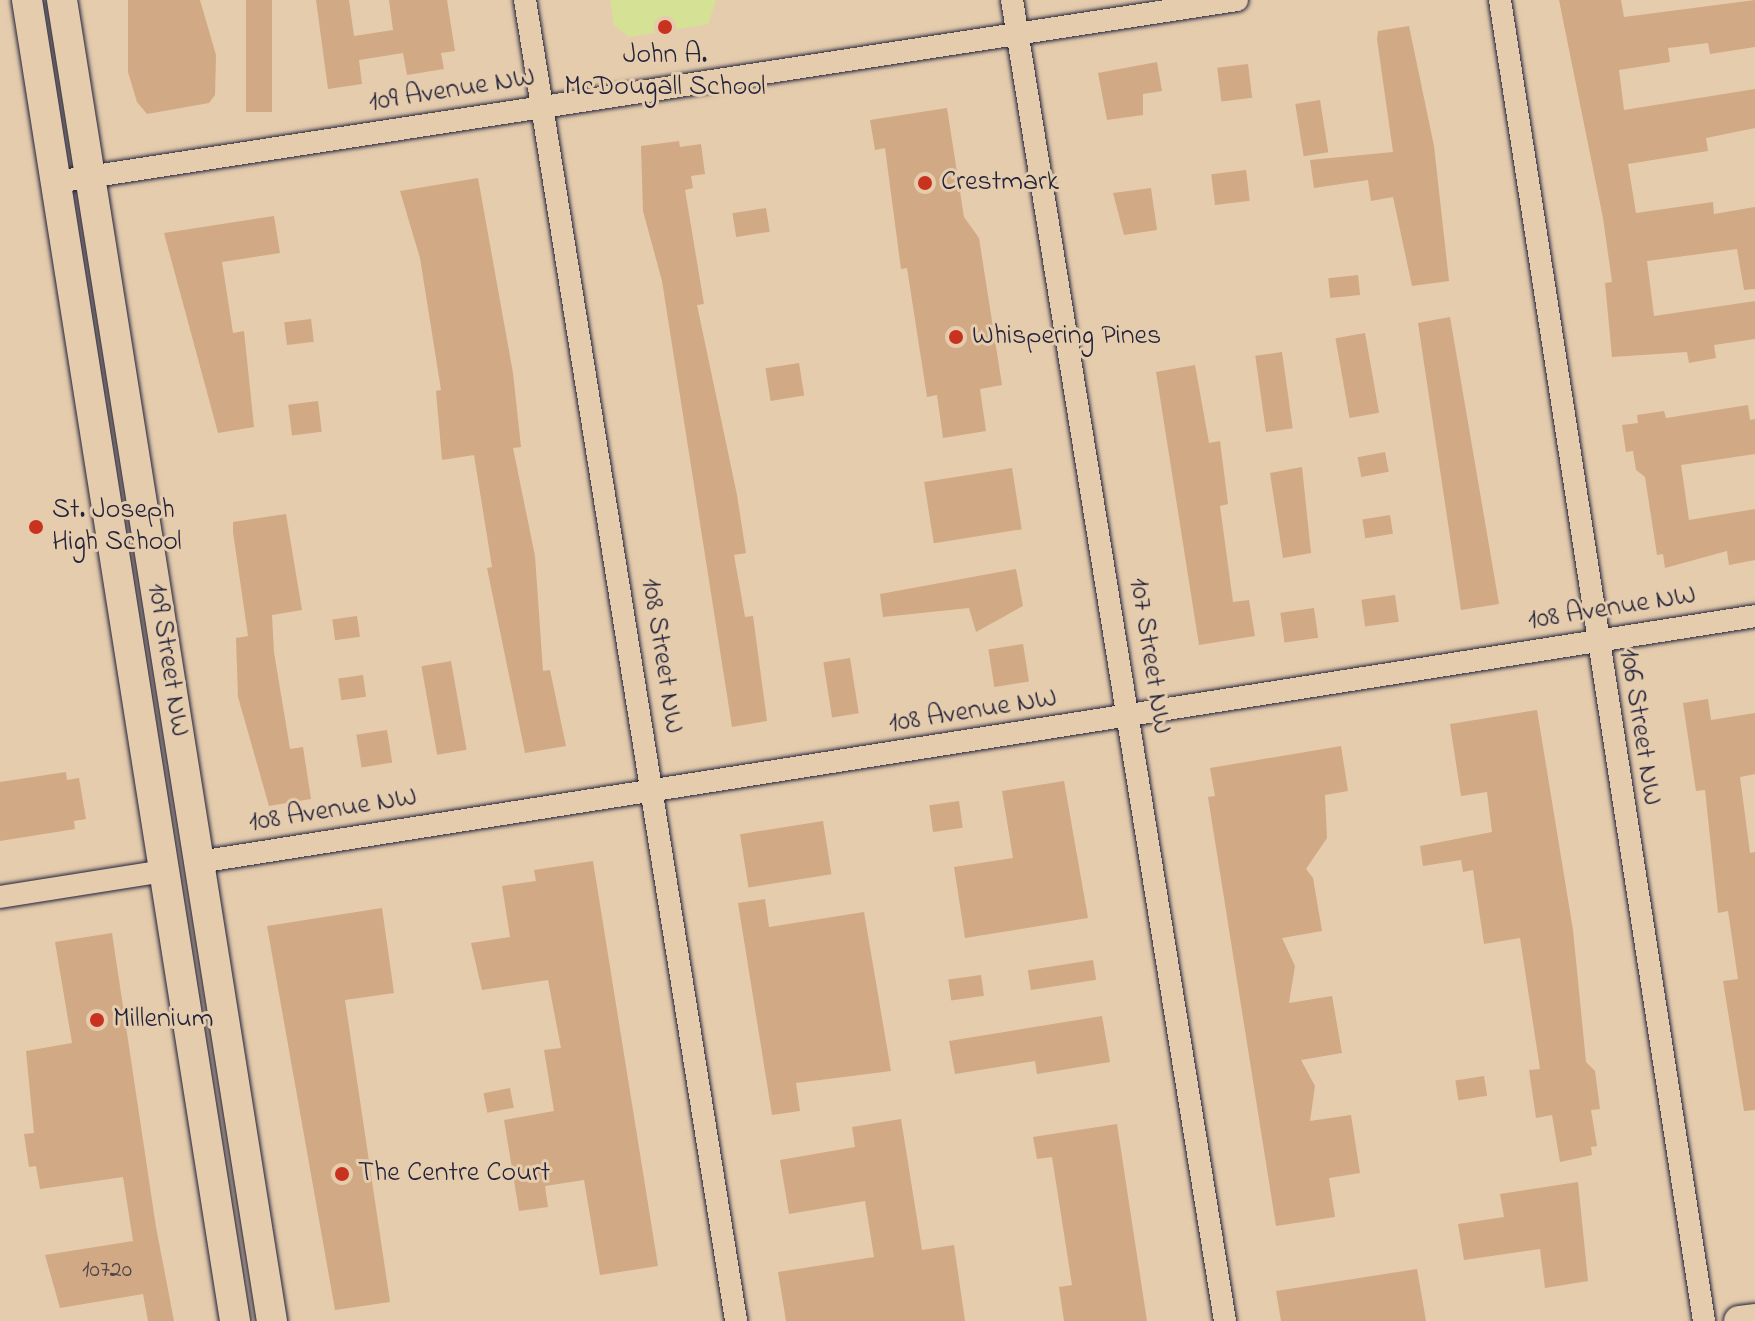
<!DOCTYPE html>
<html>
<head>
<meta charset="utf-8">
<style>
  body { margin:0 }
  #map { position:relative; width:1755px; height:1321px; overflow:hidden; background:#e5ccad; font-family:"Indie Flower",sans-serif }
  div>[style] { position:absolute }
  .green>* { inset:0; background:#d5e194 }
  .building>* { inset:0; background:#d1a984; transform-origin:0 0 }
  .roads { filter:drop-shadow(0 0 2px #22223b) drop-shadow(0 0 2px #22223b) }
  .street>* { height:22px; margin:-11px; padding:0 11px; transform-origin:11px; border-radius:11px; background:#e5ccad }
  .secondary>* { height:30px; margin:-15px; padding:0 15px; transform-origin:15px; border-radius:15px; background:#e5ccad }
  .dots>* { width:22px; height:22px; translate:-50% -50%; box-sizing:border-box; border:4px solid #e5ccad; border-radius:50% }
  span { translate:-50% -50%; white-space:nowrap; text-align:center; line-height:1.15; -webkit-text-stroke:6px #e5ccad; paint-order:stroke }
  .number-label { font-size:24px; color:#4e444d }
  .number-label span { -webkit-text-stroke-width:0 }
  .poi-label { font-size:28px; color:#22223b }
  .left { translate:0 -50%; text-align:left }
  .street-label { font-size:28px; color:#22223b }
</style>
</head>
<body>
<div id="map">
  <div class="green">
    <i style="clip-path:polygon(610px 0,716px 0,708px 24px,629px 37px,614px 25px)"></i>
  </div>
  <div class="building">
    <i style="clip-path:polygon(128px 0,200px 0,216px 55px,215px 95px,209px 103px,147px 114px,137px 102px,128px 72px)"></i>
    <i style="left:246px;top:0;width:26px;height:112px"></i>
    <i style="clip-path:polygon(316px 0,349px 0,354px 36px,393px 30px,389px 0,447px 0,455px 51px,441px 53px,444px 69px,407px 75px,403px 53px,359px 60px,362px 84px,328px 89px)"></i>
    <i style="clip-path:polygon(1559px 0,1621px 0,1624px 17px,1755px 0,1755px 47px,1710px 54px,1708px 43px,1668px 48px,1670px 62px,1619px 70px,1624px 110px,1755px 89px,1755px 128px,1706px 138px,1708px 151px,1628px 164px,1636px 213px,1713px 202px,1714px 214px,1755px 207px,1755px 289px,1744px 290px,1737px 249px,1647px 261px,1654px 316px,1755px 301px,1755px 339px,1714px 345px,1716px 358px,1689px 363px,1687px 352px,1612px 357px,1605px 283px,1612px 282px,1603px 218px)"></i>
    <i style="clip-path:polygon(1409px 26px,1434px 146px,1449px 281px,1412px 286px,1393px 197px,1371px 201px,1368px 180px,1314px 188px,1310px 160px,1393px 152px,1377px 39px,1378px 31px)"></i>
    <i style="clip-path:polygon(1157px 62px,1162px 91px,1143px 94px,1143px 115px,1107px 120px,1098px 73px)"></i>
    <i style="left:1248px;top:64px;width:34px;height:31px;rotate:83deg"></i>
    <i style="left:1320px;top:100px;width:53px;height:25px;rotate:81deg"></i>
    <i style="clip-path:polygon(947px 108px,964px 217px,979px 238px,1002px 385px,980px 389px,986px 431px,943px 438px,937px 395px,927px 397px,907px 268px,901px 269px,885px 148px,875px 150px,870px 120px)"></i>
    <i style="clip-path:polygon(679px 141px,680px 147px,701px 144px,705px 174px,691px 176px,693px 188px,685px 190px,704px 304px,697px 305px,737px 495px,746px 553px,734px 555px,745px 617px,753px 616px,767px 721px,732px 727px,662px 281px,643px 211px,641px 146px)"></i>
    <i style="left:1246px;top:170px;width:31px;height:35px;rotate:83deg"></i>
    <i style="clip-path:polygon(478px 178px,513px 373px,521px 447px,513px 448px,535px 556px,543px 671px,550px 670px,566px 746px,525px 753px,487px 568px,492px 567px,474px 455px,442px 460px,436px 391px,441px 390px,420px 258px,400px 191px)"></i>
    <i style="clip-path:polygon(1151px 188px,1157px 230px,1124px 235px,1113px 193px)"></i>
    <i style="left:766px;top:208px;width:24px;height:34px;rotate:81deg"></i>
    <i style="clip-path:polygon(274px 216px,280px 253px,222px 262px,233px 333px,244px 331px,254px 427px,218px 433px,164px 233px)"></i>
    <i style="left:1358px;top:275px;width:20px;height:30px;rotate:84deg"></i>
    <i style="clip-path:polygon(1450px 317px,1499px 604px,1461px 610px,1418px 323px)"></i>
    <i style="left:311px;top:319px;width:23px;height:27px;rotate:83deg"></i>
    <i style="left:1365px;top:333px;width:81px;height:30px;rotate:80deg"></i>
    <i style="left:1282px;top:352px;width:77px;height:27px;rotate:82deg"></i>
    <i style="left:799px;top:363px;width:33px;height:34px;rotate:81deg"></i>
    <i style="clip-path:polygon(1195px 365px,1209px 443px,1220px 441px,1228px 504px,1220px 506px,1233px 602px,1249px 600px,1255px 636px,1199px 645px,1156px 372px)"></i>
    <i style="left:318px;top:401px;width:31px;height:30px;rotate:83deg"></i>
    <i style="clip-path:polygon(1748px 405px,1750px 420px,1755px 419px,1755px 454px,1681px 465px,1689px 520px,1755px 509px,1755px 560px,1729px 565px,1727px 551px,1665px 568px,1663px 554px,1657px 555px,1645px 477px,1636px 470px,1633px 451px,1626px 452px,1622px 425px,1638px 423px,1637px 415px,1664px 411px,1666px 418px)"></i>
    <i style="left:1385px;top:452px;width:20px;height:28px;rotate:79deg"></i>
    <i style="clip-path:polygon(1302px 467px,1311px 553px,1283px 558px,1270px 473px)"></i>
    <i style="left:1012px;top:468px;width:62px;height:89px;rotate:81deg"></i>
    <i style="clip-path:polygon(286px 514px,302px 610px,272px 615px,274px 652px,290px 749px,303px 747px,311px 799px,269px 806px,238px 697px,236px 638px,248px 636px,233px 532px,233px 522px)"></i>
    <i style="left:1390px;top:515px;width:19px;height:28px;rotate:81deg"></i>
    <i style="clip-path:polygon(1016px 569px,1023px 606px,976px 632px,969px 608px,883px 617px,880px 594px)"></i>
    <i style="left:1395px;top:595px;width:27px;height:34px;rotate:82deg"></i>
    <i style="left:1314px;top:608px;width:30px;height:34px;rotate:82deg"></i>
    <i style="left:357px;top:616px;width:21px;height:25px;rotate:82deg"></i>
    <i style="left:1023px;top:644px;width:38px;height:35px;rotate:81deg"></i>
    <i style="left:850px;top:658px;width:56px;height:27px;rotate:81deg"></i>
    <i style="left:451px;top:661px;width:90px;height:30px;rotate:80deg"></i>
    <i style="left:363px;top:675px;width:22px;height:25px;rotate:82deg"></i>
    <i style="clip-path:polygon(1708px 699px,1711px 720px,1755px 713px,1755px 774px,1740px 777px,1750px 853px,1755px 852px,1755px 1110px,1744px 1111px,1723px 981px,1738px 979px,1728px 911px,1718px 913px,1705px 790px,1696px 791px,1683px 703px)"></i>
    <i style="clip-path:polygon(1537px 710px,1573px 930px,1586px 1062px,1595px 1071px,1600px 1109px,1591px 1110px,1597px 1146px,1591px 1147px,1592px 1155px,1560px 1162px,1552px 1115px,1536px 1118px,1529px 1070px,1540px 1069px,1520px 938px,1484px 944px,1473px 870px,1463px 872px,1461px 860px,1423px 866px,1420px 846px,1492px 832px,1487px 792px,1461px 796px,1450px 724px)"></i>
    <i style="left:387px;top:730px;width:33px;height:31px;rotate:81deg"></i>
    <i style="clip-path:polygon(1341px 746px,1348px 791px,1325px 795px,1327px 838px,1306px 869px,1313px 878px,1322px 931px,1282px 938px,1295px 966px,1289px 1003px,1332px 996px,1342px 1053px,1301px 1060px,1315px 1086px,1310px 1121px,1351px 1115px,1360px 1173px,1329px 1178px,1335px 1217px,1276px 1226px,1208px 797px,1215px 796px,1210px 768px)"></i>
    <i style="clip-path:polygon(66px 772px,67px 780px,79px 778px,86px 819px,74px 821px,75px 829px,0 841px,0 782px)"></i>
    <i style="clip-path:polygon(1064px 781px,1088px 918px,965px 938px,954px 867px,1013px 858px,1002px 791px)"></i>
    <i style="left:959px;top:801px;width:27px;height:30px;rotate:82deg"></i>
    <i style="left:823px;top:821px;width:54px;height:84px;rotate:81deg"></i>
    <i style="clip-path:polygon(593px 861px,658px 1266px,600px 1275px,584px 1180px,545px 1186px,548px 1207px,519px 1211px,504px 1120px,554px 1111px,544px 1050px,561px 1048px,548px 980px,482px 990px,471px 943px,510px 937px,502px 886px,536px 881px,534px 870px)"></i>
    <i style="clip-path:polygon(765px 899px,769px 927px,864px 912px,891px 1071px,796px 1083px,800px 1111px,772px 1115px,738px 903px)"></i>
    <i style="clip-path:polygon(382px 908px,394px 993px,345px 1000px,390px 1302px,335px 1310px,267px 926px)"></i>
    <i style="clip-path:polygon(112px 933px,156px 1227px,174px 1321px,148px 1321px,143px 1294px,60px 1308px,45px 1255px,133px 1241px,123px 1177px,40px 1189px,36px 1166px,29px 1167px,24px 1134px,34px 1133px,26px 1051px,72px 1043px,55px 942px)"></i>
    <i style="left:1093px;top:960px;width:20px;height:66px;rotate:81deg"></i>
    <i style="left:981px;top:975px;width:21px;height:33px;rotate:82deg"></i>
    <i style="clip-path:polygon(1102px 1016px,1110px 1062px,1037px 1074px,1035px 1061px,955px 1074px,949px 1041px)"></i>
    <i style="left:1484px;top:1076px;width:20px;height:29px;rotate:81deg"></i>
    <i style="left:510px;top:1088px;width:20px;height:27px;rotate:79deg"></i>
    <i style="clip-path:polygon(901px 1119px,922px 1250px,954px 1245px,965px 1321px,786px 1321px,778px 1272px,874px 1257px,865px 1201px,789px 1214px,780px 1160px,855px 1147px,852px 1127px)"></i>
    <i style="clip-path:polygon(1117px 1124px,1147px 1321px,1064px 1321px,1059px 1287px,1072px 1285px,1052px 1157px,1037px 1159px,1033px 1137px)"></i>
    <i style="clip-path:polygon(1578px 1182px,1588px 1281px,1545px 1288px,1540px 1249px,1464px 1260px,1458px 1224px,1504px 1217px,1500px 1194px)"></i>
    <i style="clip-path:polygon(1417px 1269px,1426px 1321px,1281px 1321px,1276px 1291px)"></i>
  </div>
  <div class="roads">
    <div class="street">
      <i style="left:525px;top:0;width:1338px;rotate:80.92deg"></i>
      <i style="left:1012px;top:0;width:1338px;rotate:80.84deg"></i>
      <i style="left:1500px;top:0;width:1337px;rotate:81.22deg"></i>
      <i style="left:56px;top:182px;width:1195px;rotate:-8.76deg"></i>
      <i style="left:199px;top:862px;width:1575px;rotate:-8.98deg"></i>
      <i style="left:0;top:897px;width:167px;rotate:-9deg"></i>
    </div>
    <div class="secondary">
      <i style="left:27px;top:0;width:1337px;rotate:81.05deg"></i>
      <i style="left:62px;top:0;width:1338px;rotate:80.97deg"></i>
      <i style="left:1739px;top:1321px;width:16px;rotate:-7deg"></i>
    </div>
  </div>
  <div class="dots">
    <i style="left:665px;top:27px;background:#c8321e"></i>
    <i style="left:925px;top:183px;background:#c8321e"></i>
    <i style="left:956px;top:337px;background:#c8321e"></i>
    <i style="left:36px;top:527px;background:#c8321e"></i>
    <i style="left:97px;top:1020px;background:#c8321e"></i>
    <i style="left:342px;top:1174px;background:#c8321e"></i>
  </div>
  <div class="number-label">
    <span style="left:107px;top:1271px">10720</span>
  </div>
  <div class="poi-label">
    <span style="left:665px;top:72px">John A.<br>McDougall School</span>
    <span class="left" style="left:941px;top:183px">Crestmark</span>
    <span class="left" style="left:972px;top:337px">Whispering Pines</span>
    <span class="left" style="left:52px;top:527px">St. Joseph<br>High School</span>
    <span class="left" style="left:113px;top:1020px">Millenium</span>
    <span class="left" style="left:358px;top:1174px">The Centre Court</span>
  </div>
  <div class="street-label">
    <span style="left:452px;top:91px;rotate:-9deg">109 Avenue NW</span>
    <span style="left:1612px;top:609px;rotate:-9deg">108 Avenue NW</span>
    <span style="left:661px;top:656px;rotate:81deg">108 Street NW</span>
    <span style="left:1149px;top:656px;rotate:81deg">107 Street NW</span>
    <span style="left:167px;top:660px;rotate:81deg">109 Street NW</span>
    <span style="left:973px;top:712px;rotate:-9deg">108 Avenue NW</span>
    <span style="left:1639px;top:727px;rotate:81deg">106 Street NW</span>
    <span style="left:333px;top:811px;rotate:-9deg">108 Avenue NW</span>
  </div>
</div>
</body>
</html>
